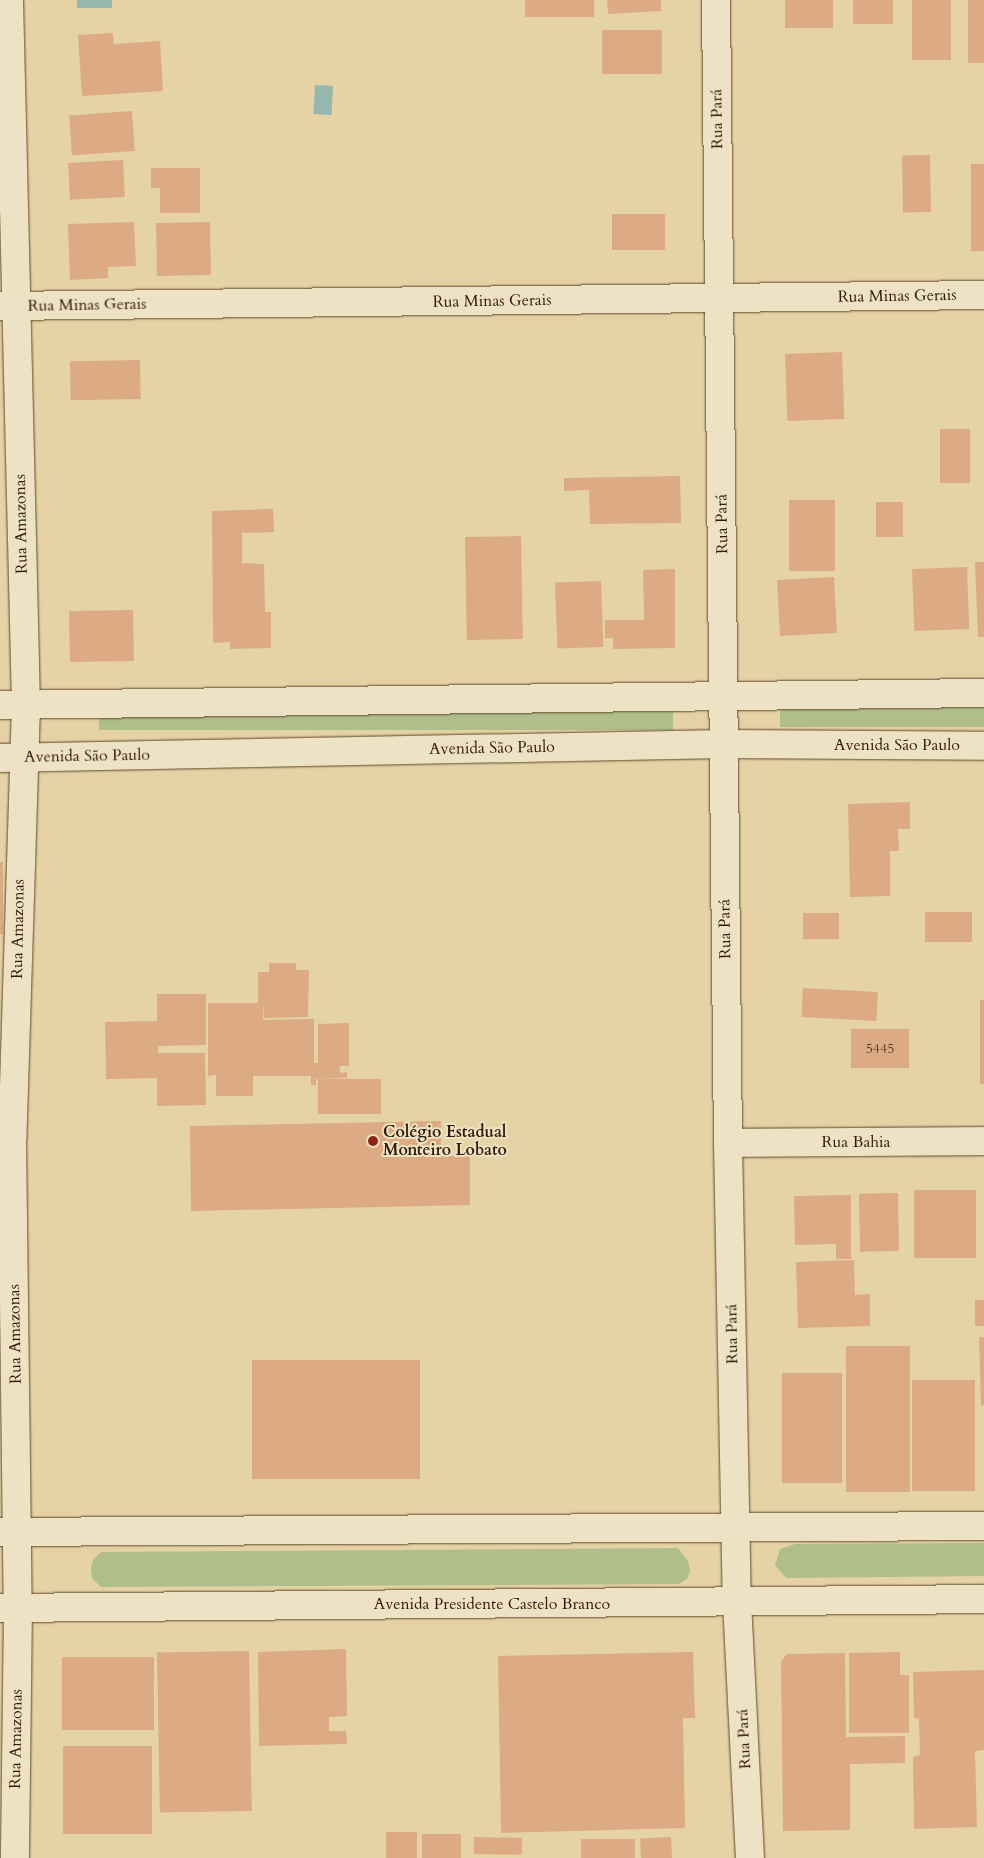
<!DOCTYPE html>
<html>
<head>
<meta charset="utf-8">
<style>
  body { margin:0 }
  #map { position:relative; width:984px; height:1858px; overflow:hidden; background:#e5d3a5; font-family:Cardo,serif }
  div>[style] { position:absolute }
  .green>* { inset:0; background:#afbe8b; transform-origin:0 0 }
  .water>* { inset:0; background:#96b7ac; transform-origin:0 0 }
  .building>* { inset:0; background:#dcab83; transform-origin:0 0 }
  .roads { filter:drop-shadow(0 0 1px #5f482c) drop-shadow(0 0 1px #5f482c) }
  .street>* { height:28px; margin:-14px; padding:0 14px; transform-origin:14px; border-radius:14px; background:#eee2c4 }
  .secondary>* { height:28px; margin:-14px; padding:0 14px; transform-origin:14px; border-radius:14px; background:#eee2c4 }
  .dots>* { width:14px; height:14px; translate:-50% -50%; box-sizing:border-box; border:2px solid #eee2c4; border-radius:50% }
  span { translate:-50% -50%; white-space:nowrap; text-align:center; line-height:1.15; -webkit-text-stroke:4px #eee2c4; paint-order:stroke }
  .number-label { font-size:14px; color:#5c3e23 }
  .number-label span { -webkit-text-stroke-width:0 }
  .street-label { font-size:16px; color:#321903 }
  .poi-label { font-size:16px; color:#321903; font-weight:700 }
  .left { translate:0 -50%; text-align:left }
</style>
</head>
<body>
<div id="map">
  <div class="green">
    <i style="left:780px;top:702px;width:204px;height:25px"></i>
    <i style="left:673px;top:705px;width:25px;height:574px;rotate:90deg"></i>
    <i style="clip-path:polygon(984px 1543px,984px 1576px,786px 1578px,775px 1565px,780px 1549px,795px 1544px)"></i>
    <i style="clip-path:polygon(678px 1548px,688px 1561px,690px 1571px,687px 1579px,679px 1584px,101px 1587px,92px 1578px,91px 1568px,93px 1560px,101px 1552px)"></i>
  </div>
  <div class="water">
    <i style="left:77px;top:0;width:35px;height:8px"></i>
    <i style="left:315px;top:85px;width:18px;height:29px;rotate:3deg"></i>
  </div>
  <div class="building">
    <i style="left:525px;top:0;width:69px;height:17px"></i>
    <i style="clip-path:polygon(607px 0,661px 0,661px 11px,608px 14px)"></i>
    <i style="left:785px;top:0;width:48px;height:28px"></i>
    <i style="left:853px;top:0;width:40px;height:24px"></i>
    <i style="left:912px;top:0;width:39px;height:60px"></i>
    <i style="left:968px;top:0;width:16px;height:63px"></i>
    <i style="left:662px;top:30px;width:44px;height:60px;rotate:90deg"></i>
    <i style="clip-path:polygon(113px 33px,114px 44px,160px 41px,163px 91px,82px 96px,78px 35px)"></i>
    <i style="left:132px;top:111px;width:40px;height:63px;rotate:86deg"></i>
    <i style="left:930px;top:155px;width:57px;height:28px;rotate:89deg"></i>
    <i style="left:123px;top:160px;width:37px;height:55px;rotate:87deg"></i>
    <i style="left:971px;top:164px;width:13px;height:87px"></i>
    <i style="clip-path:polygon(151px 168px,200px 168px,200px 213px,160px 213px,160px 188px,151px 188px)"></i>
    <i style="left:665px;top:214px;width:36px;height:53px;rotate:90deg"></i>
    <i style="clip-path:polygon(134px 222px,136px 266px,108px 267px,108px 278px,70px 280px,68px 224px)"></i>
    <i style="left:210px;top:222px;width:53px;height:54px;rotate:89deg"></i>
    <i style="left:842px;top:352px;width:67px;height:57px;rotate:88deg"></i>
    <i style="left:140px;top:360px;width:39px;height:70px;rotate:89deg"></i>
    <i style="left:970px;top:429px;width:54px;height:30px;rotate:90deg"></i>
    <i style="clip-path:polygon(680px 476px,681px 523px,590px 524px,589px 490px,564px 491px,564px 478px)"></i>
    <i style="left:789px;top:500px;width:46px;height:71px"></i>
    <i style="left:876px;top:502px;width:27px;height:35px"></i>
    <i style="clip-path:polygon(273px 509px,274px 532px,242px 533px,242px 563px,264px 564px,265px 612px,271px 612px,271px 648px,230px 649px,230px 642px,213px 643px,212px 511px)"></i>
    <i style="left:521px;top:536px;width:103px;height:56px;rotate:89deg"></i>
    <i style="clip-path:polygon(975px 562px,984px 562px,984px 637px,978px 637px)"></i>
    <i style="left:967px;top:567px;width:62px;height:55px;rotate:88deg"></i>
    <i style="clip-path:polygon(675px 569px,675px 648px,613px 649px,613px 638px,605px 638px,605px 620px,644px 620px,643px 570px)"></i>
    <i style="left:834px;top:577px;width:56px;height:57px;rotate:87deg"></i>
    <i style="left:601px;top:581px;width:66px;height:46px;rotate:88deg"></i>
    <i style="left:133px;top:610px;width:51px;height:64px;rotate:89deg"></i>
    <i style="clip-path:polygon(910px 802px,910px 829px,898px 829px,899px 851px,890px 851px,890px 896px,850px 897px,848px 804px)"></i>
    <i style="left:0;top:862px;width:3px;height:72px"></i>
    <i style="left:972px;top:912px;width:30px;height:47px;rotate:90deg"></i>
    <i style="left:839px;top:913px;width:26px;height:36px;rotate:90deg"></i>
    <i style="clip-path:polygon(269px 963px,296px 963px,296px 970px,309px 970px,308px 1017px,264px 1018px,263px 1002px,263px 1020px,314px 1019px,314px 1063px,318px 1063px,318px 1024px,349px 1023px,349px 1066px,340px 1066px,340px 1073px,347px 1072px,347px 1078px,316px 1079px,316px 1085px,311px 1085px,311px 1076px,253px 1076px,253px 1096px,216px 1096px,216px 1075px,208px 1076px,208px 1003px,258px 1003px,258px 972px,269px 972px)"></i>
    <i style="left:803px;top:988px;width:75px;height:29px;rotate:3deg"></i>
    <i style="clip-path:polygon(157px 994px,206px 994px,206px 1045px,158px 1046px,158px 1053px,205px 1053px,206px 1105px,157px 1106px,157px 1078px,106px 1079px,105px 1022px,157px 1021px)"></i>
    <i style="left:980px;top:1000px;width:4px;height:84px"></i>
    <i style="left:909px;top:1029px;width:39px;height:58px;rotate:90deg"></i>
    <i style="left:381px;top:1079px;width:35px;height:63px;rotate:90deg"></i>
    <i style="clip-path:polygon(441px 1121px,441px 1156px,470px 1156px,470px 1205px,191px 1211px,190px 1126px)"></i>
    <i style="left:976px;top:1190px;width:68px;height:62px;rotate:90deg"></i>
    <i style="left:898px;top:1193px;width:58px;height:39px;rotate:89deg"></i>
    <i style="clip-path:polygon(851px 1195px,851px 1259px,836px 1259px,836px 1244px,795px 1245px,794px 1196px)"></i>
    <i style="clip-path:polygon(854px 1260px,855px 1295px,870px 1294px,870px 1326px,798px 1328px,796px 1262px)"></i>
    <i style="left:975px;top:1300px;width:9px;height:26px"></i>
    <i style="clip-path:polygon(979px 1337px,984px 1337px,984px 1405px,981px 1406px)"></i>
    <i style="left:846px;top:1346px;width:64px;height:146px"></i>
    <i style="left:420px;top:1360px;width:119px;height:168px;rotate:90deg"></i>
    <i style="left:782px;top:1373px;width:60px;height:110px"></i>
    <i style="left:975px;top:1380px;width:111px;height:63px;rotate:90deg"></i>
    <i style="clip-path:polygon(346px 1649px,347px 1716px,329px 1717px,329px 1731px,346px 1731px,347px 1744px,259px 1746px,258px 1652px)"></i>
    <i style="left:249px;top:1651px;width:160px;height:92px;rotate:89deg"></i>
    <i style="clip-path:polygon(693px 1652px,695px 1718px,683px 1718px,685px 1828px,501px 1833px,498px 1656px)"></i>
    <i style="clip-path:polygon(900px 1652px,900px 1675px,909px 1675px,909px 1733px,849px 1733px,849px 1653px)"></i>
    <i style="clip-path:polygon(845px 1653px,846px 1737px,905px 1736px,905px 1763px,850px 1764px,850px 1830px,783px 1831px,781px 1661px,787px 1654px)"></i>
    <i style="left:62px;top:1657px;width:92px;height:73px"></i>
    <i style="clip-path:polygon(984px 1670px,984px 1750px,975px 1751px,977px 1827px,914px 1829px,913px 1757px,920px 1755px,919px 1719px,914px 1718px,913px 1672px)"></i>
    <i style="left:152px;top:1746px;width:88px;height:89px;rotate:90deg"></i>
    <i style="left:386px;top:1832px;width:31px;height:26px"></i>
    <i style="left:422px;top:1834px;width:39px;height:24px"></i>
    <i style="left:474px;top:1837px;width:48px;height:17px;rotate:1deg"></i>
    <i style="left:671px;top:1837px;width:21px;height:31px;rotate:87deg"></i>
    <i style="left:581px;top:1839px;width:54px;height:19px"></i>
  </div>
  <div class="roads">
    <div class="street">
      <i style="left:9px;top:0;width:705px;rotate:88.62deg"></i>
      <i style="left:26px;top:705px;width:434px;rotate:91.8deg"></i>
      <i style="left:12px;top:1139px;width:468px;rotate:89.3deg"></i>
      <i style="left:18px;top:1607px;width:251px;rotate:90.7deg"></i>
      <i style="left:716px;top:0;width:1143px;rotate:89.4deg"></i>
      <i style="left:728px;top:1143px;width:459px;rotate:88.9deg"></i>
      <i style="left:737px;top:1602px;width:256px;rotate:87.1deg"></i>
      <i style="left:0;top:306px;width:984px;rotate:-0.64deg"></i>
      <i style="left:728px;top:1143px;width:256px;rotate:-0.4deg"></i>
    </div>
    <div class="secondary">
      <i style="left:0;top:705px;width:984px;rotate:-0.7deg"></i>
      <i style="left:0;top:758px;width:724px;rotate:-1.11deg"></i>
      <i style="left:724px;top:744px;width:260px;rotate:0.4deg"></i>
      <i style="left:0;top:1532px;width:984px;rotate:-0.35deg"></i>
      <i style="left:0;top:1608px;width:984px;rotate:-0.52deg"></i>
    </div>
  </div>
  <div class="dots">
    <i style="left:373px;top:1141px;background:#8f2418"></i>
  </div>
  <div class="number-label">
    <span style="left:880px;top:1049px">5445</span>
  </div>
  <div class="street-label">
    <span style="left:717px;top:119px;rotate:-91deg">Rua Pará</span>
    <span style="left:897px;top:296px;rotate:-1deg">Rua Minas Gerais</span>
    <span style="left:492px;top:301px;rotate:-1deg">Rua Minas Gerais</span>
    <span style="left:87px;top:305px;rotate:-1deg">Rua Minas Gerais</span>
    <span style="left:21px;top:524px;rotate:-91deg">Rua Amazonas</span>
    <span style="left:722px;top:524px;rotate:-91deg">Rua Pará</span>
    <span style="left:897px;top:745px">Avenida São Paulo</span>
    <span style="left:492px;top:748px;rotate:-1deg">Avenida São Paulo</span>
    <span style="left:87px;top:756px;rotate:-1deg">Avenida São Paulo</span>
    <span style="left:18px;top:929px;rotate:-89deg">Rua Amazonas</span>
    <span style="left:725px;top:929px;rotate:-91deg">Rua Pará</span>
    <span style="left:856px;top:1142px">Rua Bahia</span>
    <span style="left:15px;top:1334px;rotate:-91deg">Rua Amazonas</span>
    <span style="left:732px;top:1334px;rotate:-91deg">Rua Pará</span>
    <span style="left:492px;top:1604px">Avenida Presidente Castelo Branco</span>
    <span style="left:16px;top:1739px;rotate:-89deg">Rua Amazonas</span>
    <span style="left:744px;top:1739px;rotate:-93deg">Rua Pará</span>
  </div>
  <div class="poi-label">
    <span class="left" style="left:383px;top:1141px">Colégio Estadual<br>Monteiro Lobato</span>
  </div>
</div>
</body>
</html>
